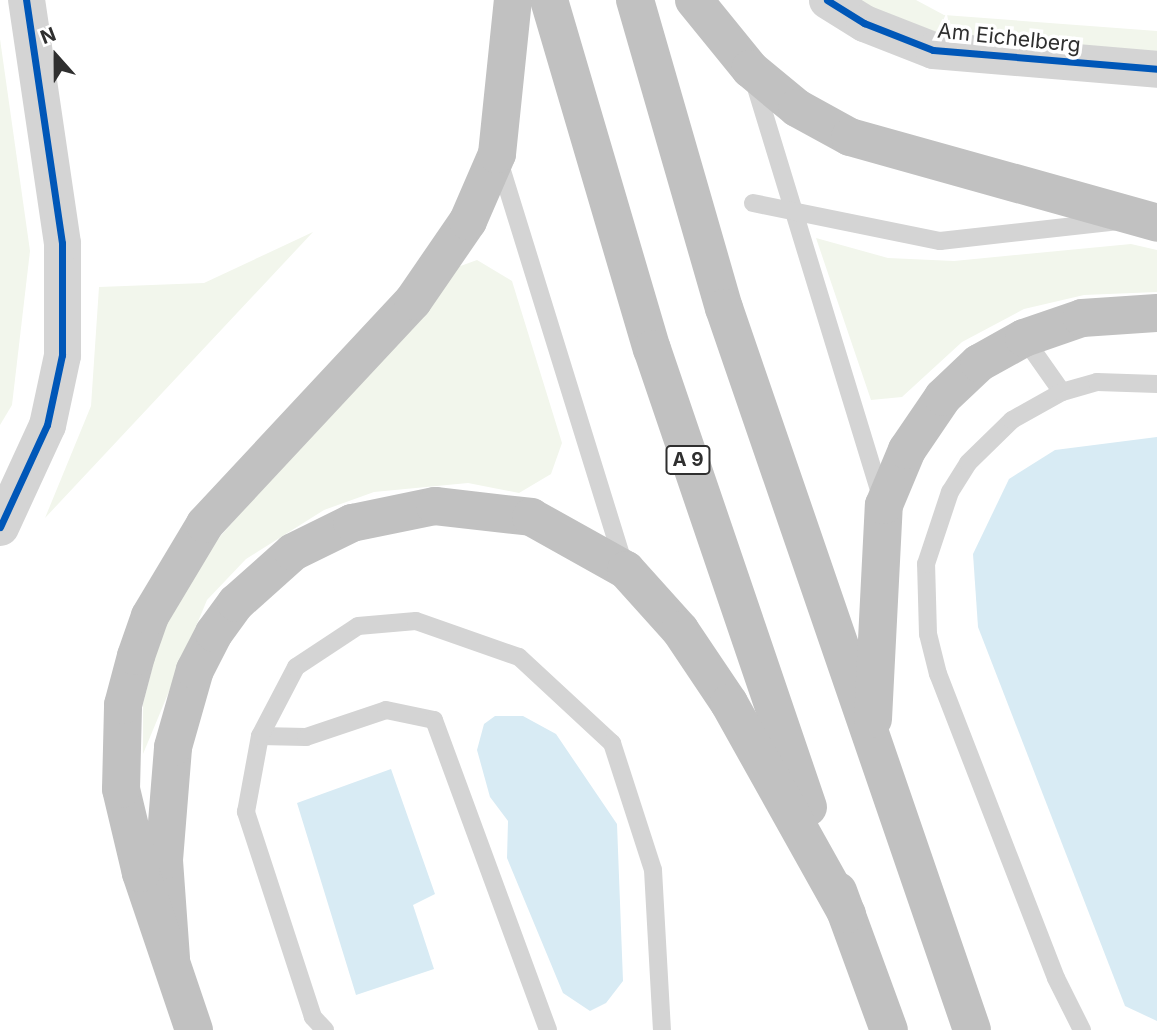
<!DOCTYPE html>
<html>
<head>
<meta charset="utf-8">
<style>
  body { margin:0 }
  #map { position:relative; width:1157px; height:1030px; overflow:hidden; background:#fff; font-family:Inter,sans-serif }
  div>[style] { position:absolute }
  .green>* { inset:0; background:#f2f6ec }
  .water>* { inset:0; background:#d8ebf4 }
  .lane>* { height:18px; margin:-9px; padding:0 9px; transform-origin:9px; border-radius:9px; background:#d4d4d4 }
  .street>* { height:37px; margin:-18.5px; padding:0 18.5px; transform-origin:18.5px; border-radius:18.5px; background:#d4d4d4 }
  .highway>* { height:38px; margin:-19px; padding:0 19px; transform-origin:19px; border-radius:19px; background:#c1c1c1 }
  .cycleway>* { height:7px; margin:-3.5px; padding:0 3.5px; transform-origin:3.5px; border-radius:3.5px; background:#0057b8 }
  span { translate:-50% -50%; white-space:nowrap; text-align:center; line-height:1.15; -webkit-text-stroke:7px #fff; paint-order:stroke }
  .shield-label span { padding:2px 5px; background:#fff; border:2px solid; border-radius:5px; -webkit-text-stroke-width:0 }
  .shield-label { font-size:19px; color:#2f2f2f; font-weight:700 }
  .street-label { font-size:21px; color:#2f2f2f }
  .north { position:absolute; left:21px; top:21px; width:70px; height:70px; -webkit-text-stroke:5px #fff; paint-order:stroke; rotate:339deg; font-size:19px; font-weight:700; line-height:28px; text-align:center; color:#2f2f2f }
  .north::after { content:''; display:block; margin:auto; width:24px; height:32px; background:#2f2f2f; clip-path:polygon(50% 0,100% 100%,50% 72%,0 100%) }
</style>
</head>
<body>
<div id="map">
  <div class="green">
    <i style="clip-path:polygon(827px 0,916px 0,944px 15px,1157px 31px,1157px 69px,986px 55px)"></i>
    <i style="clip-path:polygon(0 39px,30px 251px,12px 405px,0 425px)"></i>
    <i style="clip-path:polygon(313px 232px,45px 518px,91px 406px,99px 287px,204px 283px)"></i>
    <i style="clip-path:polygon(816px 238px,888px 258px,954px 261px,1131px 244px,1157px 250px,1157px 292px,1084px 295px,1024px 309px,962px 342px,902px 397px,871px 400px)"></i>
    <i style="clip-path:polygon(477px 260px,512px 281px,562px 443px,551px 474px,519px 493px,468px 483px,374px 492px,324px 510px,246px 559px,207px 600px,143px 754px,143px 704px,164px 622px,204px 555px,455px 268px)"></i>
  </div>
  <div class="water">
    <i style="clip-path:polygon(1157px 437px,1157px 1021px,1125px 1006px,978px 627px,973px 554px,1009px 479px,1055px 450px)"></i>
    <i style="clip-path:polygon(495px 716px,523px 716px,556px 734px,617px 824px,623px 981px,606px 1003px,590px 1011px,563px 993px,507px 858px,508px 821px,490px 797px,477px 750px,484px 724px)"></i>
    <i style="clip-path:polygon(391px 769px,435px 894px,413px 905px,434px 969px,356px 995px,297px 803px)"></i>
  </div>
  <div class="lane">
    <i style="left:754px;top:81px;width:437px;rotate:73deg"></i>
    <i style="left:499px;top:161px;width:423px;rotate:72.8deg"></i>
    <i style="left:753px;top:203px;width:191px;rotate:11.5deg"></i>
    <i style="left:940px;top:241px;width:180px;rotate:-6.4deg"></i>
    <i style="left:1024px;top:338px;width:66px;rotate:54.9deg"></i>
    <i style="left:260px;top:736px;width:46px;rotate:1.2deg"></i>
    <i style="left:306px;top:737px;width:84px;rotate:-18.6deg"></i>
    <i style="left:386px;top:710px;width:49px;rotate:11.8deg"></i>
    <i style="left:434px;top:720px;width:330px;rotate:69.8deg"></i>
    <i style="left:325px;top:1030px;width:18px;rotate:-133deg"></i>
    <i style="left:313px;top:1017px;width:216px;rotate:-108.1deg"></i>
    <i style="left:246px;top:812px;width:77px;rotate:-79.6deg"></i>
    <i style="left:260px;top:736px;width:78px;rotate:-62.4deg"></i>
    <i style="left:296px;top:667px;width:74px;rotate:-33.5deg"></i>
    <i style="left:358px;top:626px;width:58px;rotate:-4.9deg"></i>
    <i style="left:416px;top:621px;width:109px;rotate:19.3deg"></i>
    <i style="left:519px;top:657px;width:127px;rotate:42.8deg"></i>
    <i style="left:612px;top:743px;width:133px;rotate:72.1deg"></i>
    <i style="left:653px;top:870px;width:160px;rotate:86.8deg"></i>
    <i style="left:1082px;top:1030px;width:58px;rotate:-116.6deg"></i>
    <i style="left:1056px;top:978px;width:326px;rotate:-111.2deg"></i>
    <i style="left:938px;top:674px;width:41px;rotate:-104deg"></i>
    <i style="left:928px;top:634px;width:70px;rotate:-91.6deg"></i>
    <i style="left:926px;top:564px;width:76px;rotate:-71.6deg"></i>
    <i style="left:950px;top:492px;width:34px;rotate:-58deg"></i>
    <i style="left:968px;top:463px;width:62px;rotate:-44.3deg"></i>
    <i style="left:1012px;top:420px;width:57px;rotate:-29.2deg"></i>
    <i style="left:1062px;top:392px;width:36px;rotate:-16deg"></i>
    <i style="left:1097px;top:382px;width:60px;rotate:1.9deg"></i>
  </div>
  <div class="street">
    <i style="left:827px;top:0;width:44px;rotate:31.9deg"></i>
    <i style="left:864px;top:23px;width:74px;rotate:21.4deg"></i>
    <i style="left:933px;top:50px;width:225px;rotate:4.8deg"></i>
    <i style="left:0;top:527px;width:112px;rotate:-65.3deg"></i>
    <i style="left:47px;top:425px;width:72px;rotate:-77.9deg"></i>
    <i style="left:62px;top:355px;width:112px;rotate:-90deg"></i>
    <i style="left:62px;top:243px;width:246px;rotate:-98.4deg"></i>
  </div>
  <div class="highway">
    <i style="left:549px;top:0;width:364px;rotate:73.6deg"></i>
    <i style="left:652px;top:349px;width:484px;rotate:71.2deg"></i>
    <i style="left:635px;top:0;width:321px;rotate:73.9deg"></i>
    <i style="left:724px;top:308px;width:763px;rotate:71.04deg"></i>
    <i style="left:694px;top:0;width:89px;rotate:50.9deg"></i>
    <i style="left:750px;top:69px;width:61px;rotate:39.7deg"></i>
    <i style="left:797px;top:108px;width:60px;rotate:28.7deg"></i>
    <i style="left:850px;top:137px;width:319px;rotate:15.6deg"></i>
    <i style="left:873px;top:719px;width:214px;rotate:-87.1deg"></i>
    <i style="left:884px;top:505px;width:60px;rotate:-67.3deg"></i>
    <i style="left:907px;top:450px;width:64px;rotate:-55.8deg"></i>
    <i style="left:943px;top:397px;width:50px;rotate:-43.4deg"></i>
    <i style="left:979px;top:363px;width:51px;rotate:-29.1deg"></i>
    <i style="left:1024px;top:338px;width:61px;rotate:-19deg"></i>
    <i style="left:1082px;top:318px;width:75px;rotate:-3.8deg"></i>
    <i style="left:838px;top:891px;width:148px;rotate:69.9deg"></i>
    <i style="left:171px;top:958px;width:98px;rotate:-94.1deg"></i>
    <i style="left:164px;top:860px;width:113px;rotate:-85.4deg"></i>
    <i style="left:173px;top:747px;width:80px;rotate:-74.1deg"></i>
    <i style="left:195px;top:670px;width:42px;rotate:-62.8deg"></i>
    <i style="left:214px;top:633px;width:37px;rotate:-54deg"></i>
    <i style="left:236px;top:603px;width:76px;rotate:-41.8deg"></i>
    <i style="left:293px;top:552px;width:66px;rotate:-26.2deg"></i>
    <i style="left:352px;top:523px;width:85px;rotate:-11.6deg"></i>
    <i style="left:435px;top:506px;width:97px;rotate:6.5deg"></i>
    <i style="left:531px;top:517px;width:109px;rotate:29.2deg"></i>
    <i style="left:626px;top:570px;width:81px;rotate:48deg"></i>
    <i style="left:680px;top:630px;width:88px;rotate:56.1deg"></i>
    <i style="left:729px;top:703px;width:242px;rotate:60.8deg"></i>
    <i style="left:194px;top:1030px;width:166px;rotate:-108.7deg"></i>
    <i style="left:141px;top:873px;width:86px;rotate:-103.4deg"></i>
    <i style="left:121px;top:789px;width:84px;rotate:-88.6deg"></i>
    <i style="left:123px;top:705px;width:51px;rotate:-75.1deg"></i>
    <i style="left:136px;top:656px;width:42px;rotate:-70.7deg"></i>
    <i style="left:150px;top:616px;width:107px;rotate:-59.1deg"></i>
    <i style="left:205px;top:524px;width:305px;rotate:-47deg"></i>
    <i style="left:413px;top:301px;width:97px;rotate:-55.5deg"></i>
    <i style="left:468px;top:221px;width:73px;rotate:-66.6deg"></i>
    <i style="left:497px;top:154px;width:155px;rotate:-84.1deg"></i>
  </div>
  <div class="cycleway">
    <i style="left:827px;top:0;width:44px;rotate:31.9deg"></i>
    <i style="left:864px;top:23px;width:74px;rotate:21.4deg"></i>
    <i style="left:933px;top:50px;width:225px;rotate:4.8deg"></i>
    <i style="left:0;top:527px;width:112px;rotate:-65.3deg"></i>
    <i style="left:47px;top:425px;width:72px;rotate:-77.9deg"></i>
    <i style="left:62px;top:355px;width:112px;rotate:-90deg"></i>
    <i style="left:62px;top:243px;width:246px;rotate:-98.4deg"></i>
  </div>
  <div class="shield-label">
    <span style="left:688px;top:460px">A 9</span>
  </div>
  <div class="street-label">
    <span style="left:1009px;top:38px;rotate:6deg">Am Eichelberg</span>
  </div>
  <div class="north">N</div>
</div>
</body>
</html>
